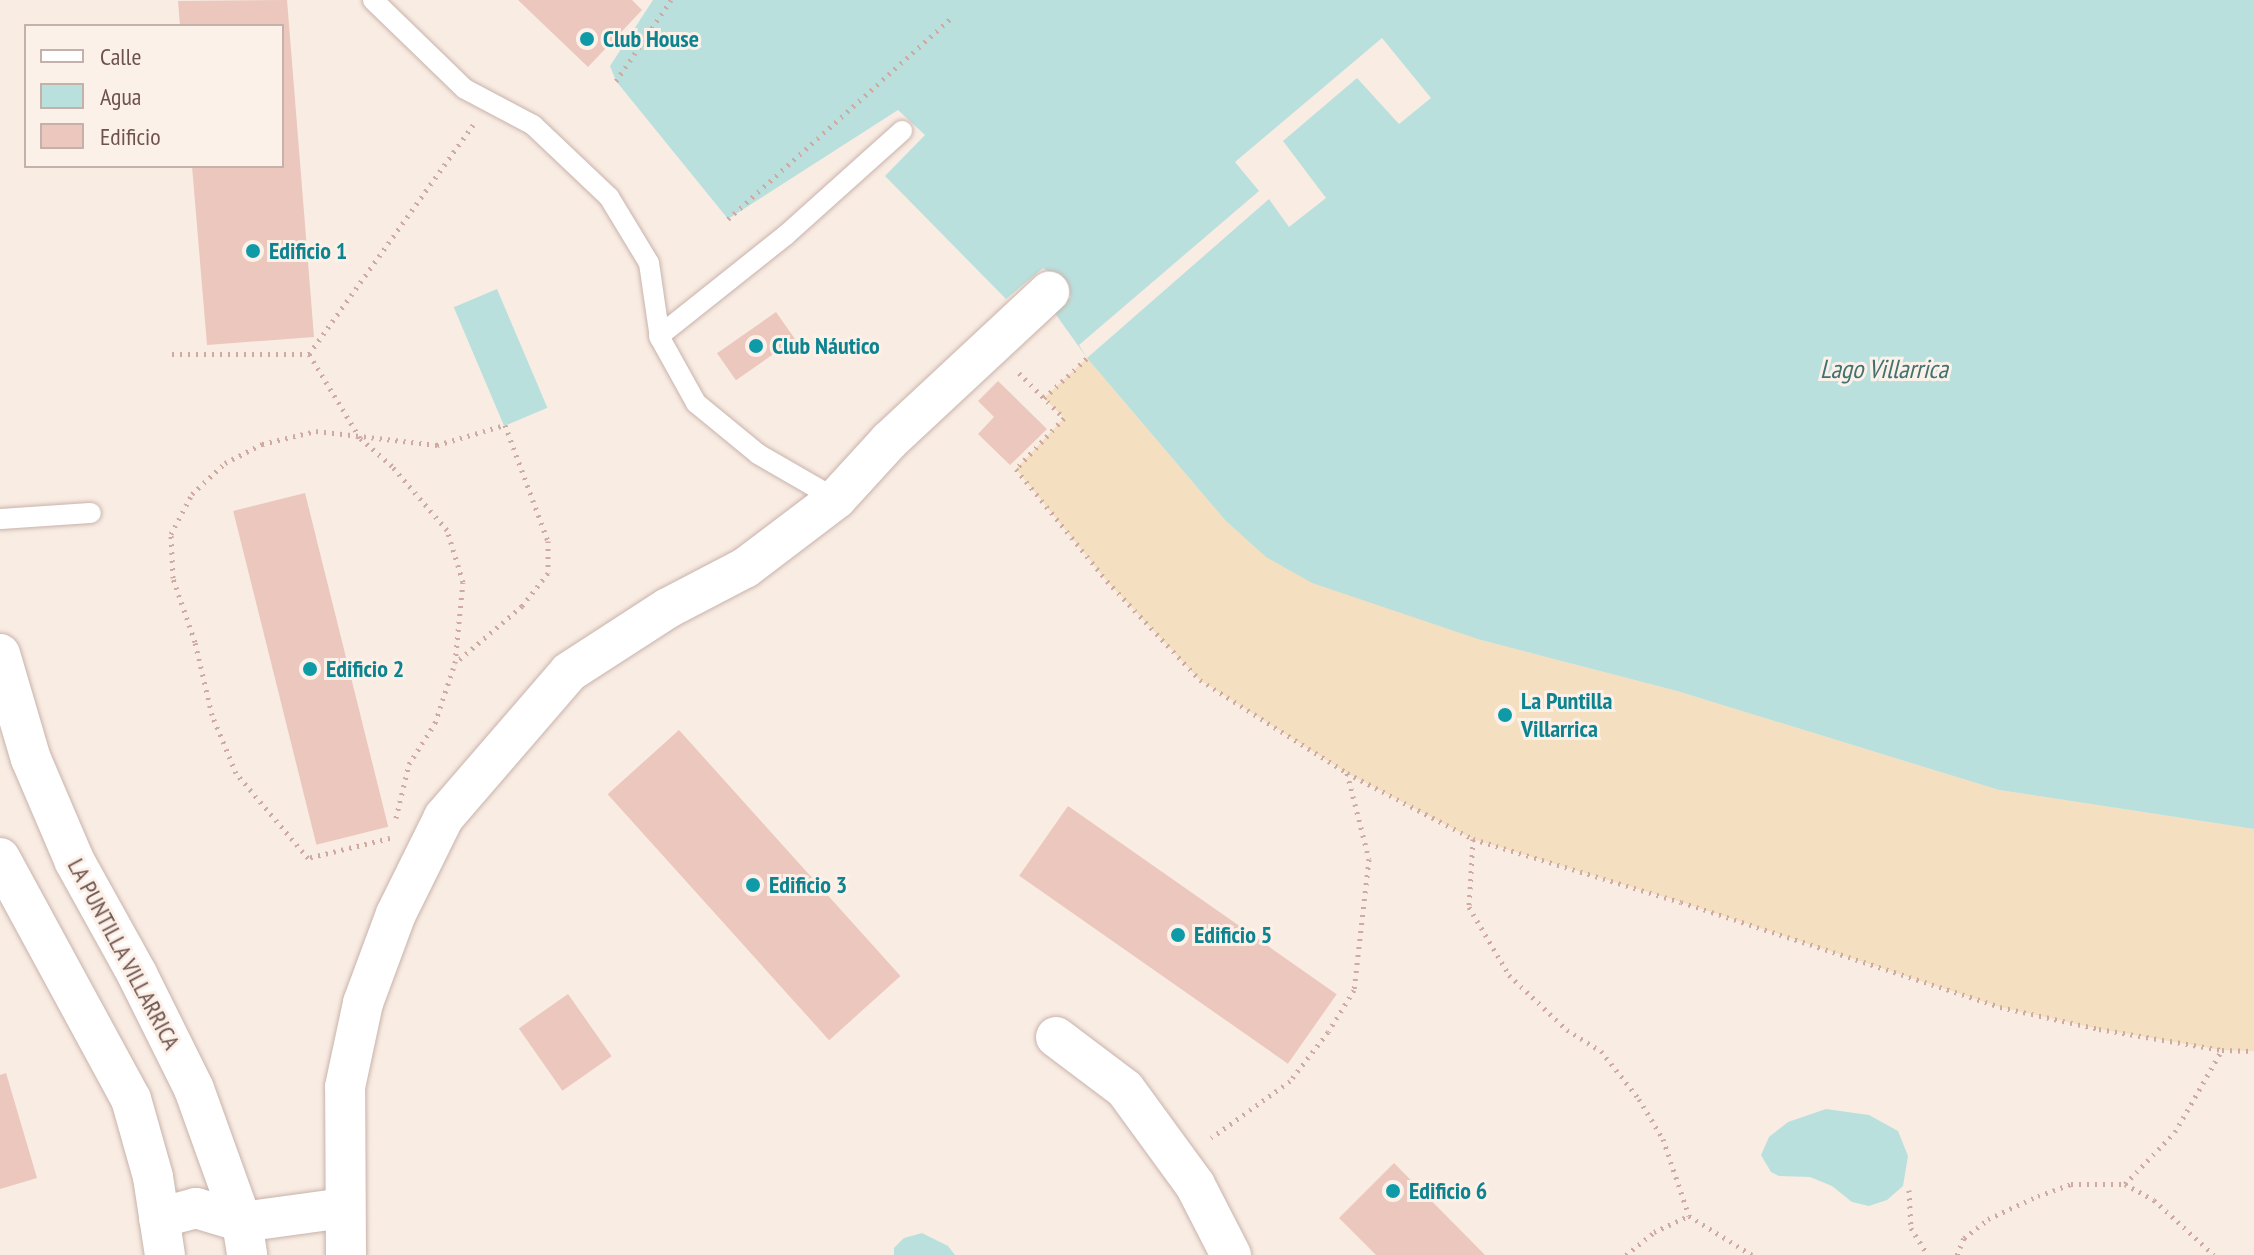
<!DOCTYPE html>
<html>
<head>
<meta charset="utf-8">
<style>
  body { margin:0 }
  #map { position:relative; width:2254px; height:1255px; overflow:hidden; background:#f9ece3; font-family:"PT Sans Narrow",sans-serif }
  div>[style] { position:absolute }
  .sand>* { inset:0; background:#f5dfc1 }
  .water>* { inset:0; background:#bae0de; transform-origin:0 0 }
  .pier>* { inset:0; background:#f9ece3 }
  .building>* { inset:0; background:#ebc7be; transform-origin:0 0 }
  .path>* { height:5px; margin-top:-2.5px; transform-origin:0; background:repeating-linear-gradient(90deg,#cfaaa2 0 2px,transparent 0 8px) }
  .roads { filter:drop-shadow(0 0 2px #c8b3ab) drop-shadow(0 0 2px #c8b3ab) }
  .service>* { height:20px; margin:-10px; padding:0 10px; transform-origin:10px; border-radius:10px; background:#fff }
  .minor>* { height:40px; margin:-20px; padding:0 20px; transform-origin:20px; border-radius:20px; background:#fff }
  .dots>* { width:22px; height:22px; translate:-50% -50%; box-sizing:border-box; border:4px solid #fcf1e9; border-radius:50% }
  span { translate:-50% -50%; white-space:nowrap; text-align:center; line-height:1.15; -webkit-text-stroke:6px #fcf1e9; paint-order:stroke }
  .culture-label { font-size:24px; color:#0d838f; font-weight:700 }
  .left { translate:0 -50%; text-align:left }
  .street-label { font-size:24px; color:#6e524c }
  .water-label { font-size:26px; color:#427270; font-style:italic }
  .legend { position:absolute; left:24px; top:24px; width:260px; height:144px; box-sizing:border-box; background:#fcf1e9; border:2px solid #c3b1aa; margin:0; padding:10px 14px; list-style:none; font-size:24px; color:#6e524c }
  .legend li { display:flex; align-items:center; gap:16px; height:40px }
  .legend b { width:40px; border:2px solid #c3b1aa }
</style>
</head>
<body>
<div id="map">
  <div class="sand">
    <i style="clip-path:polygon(1087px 358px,1225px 520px,1481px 640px,1677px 691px,1999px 790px,2254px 829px,2254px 1051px,2221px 1050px,2099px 1029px,2000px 1007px,1681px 902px,1473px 839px,1347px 773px,1200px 680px,1107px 581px,1016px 469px,1064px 418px,1044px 398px)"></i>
  </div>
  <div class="water">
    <i style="clip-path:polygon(653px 0,2254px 0,2254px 829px,1999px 790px,1677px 691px,1481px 640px,1312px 583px,1266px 557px,1225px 520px,1087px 358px,1054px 312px,1071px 297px,1062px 280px,1043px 268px,1006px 299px,885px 176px,925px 135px,898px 110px,728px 219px,616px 81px,610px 66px)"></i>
    <i style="left:497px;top:289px;width:129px;height:47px;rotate:67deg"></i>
    <i style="clip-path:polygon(1826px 1109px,1869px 1115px,1898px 1131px,1908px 1156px,1903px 1186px,1887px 1200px,1869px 1206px,1852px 1202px,1832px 1186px,1810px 1177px,1779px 1176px,1771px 1172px,1761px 1155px,1769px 1137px,1788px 1122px)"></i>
    <i style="clip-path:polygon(922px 1233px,948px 1246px,955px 1255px,894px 1255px,894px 1248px,904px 1238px)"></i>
  </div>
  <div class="pier">
    <i style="clip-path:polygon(1382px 38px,1431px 98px,1399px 124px,1357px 78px,1283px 141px,1326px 198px,1289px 227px,1269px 199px,1087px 358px,1079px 345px,1259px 191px,1235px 162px)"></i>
  </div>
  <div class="building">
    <i style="clip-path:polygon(287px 0,314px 337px,207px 345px,192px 166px,282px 166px,282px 26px,180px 26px,178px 1px)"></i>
    <i style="clip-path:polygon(518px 0,632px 0,642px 10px,588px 67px)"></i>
    <i style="left:776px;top:312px;width:33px;height:72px;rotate:55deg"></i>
    <i style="clip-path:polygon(998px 381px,1047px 429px,1010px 465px,978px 434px,994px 417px,978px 401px)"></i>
    <i style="left:305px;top:493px;width:344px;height:74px;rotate:76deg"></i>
    <i style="left:679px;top:730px;width:331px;height:96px;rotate:48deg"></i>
    <i style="left:1068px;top:806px;width:328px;height:85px;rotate:35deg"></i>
    <i style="left:568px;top:994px;width:76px;height:60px;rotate:55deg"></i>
    <i style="clip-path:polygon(6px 1073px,37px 1178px,0 1189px,0 1075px)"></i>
    <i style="clip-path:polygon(1394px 1163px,1485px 1255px,1376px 1255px,1339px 1218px)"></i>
  </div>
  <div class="path">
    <i style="left:616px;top:81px;width:98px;rotate:-55.8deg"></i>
    <i style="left:728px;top:219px;width:299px;rotate:-42deg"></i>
    <i style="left:172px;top:354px;width:137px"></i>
    <i style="left:1019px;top:373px;width:64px;rotate:45deg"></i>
    <i style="left:1064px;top:418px;width:70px;rotate:133.3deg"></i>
    <i style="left:1016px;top:469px;width:144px;rotate:50.9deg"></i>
    <i style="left:1107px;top:581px;width:136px;rotate:46.8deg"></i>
    <i style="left:1200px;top:680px;width:174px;rotate:32.3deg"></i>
    <i style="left:1347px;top:773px;width:89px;rotate:75.7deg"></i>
    <i style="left:1369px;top:859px;width:132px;rotate:96.5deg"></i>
    <i style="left:1354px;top:990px;width:49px;rotate:121.8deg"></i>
    <i style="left:1328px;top:1032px;width:62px;rotate:127.8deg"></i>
    <i style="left:1290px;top:1081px;width:97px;rotate:144.2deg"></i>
    <i style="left:1044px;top:398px;width:59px;rotate:-42.9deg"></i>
    <i style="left:1347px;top:773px;width:142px;rotate:27.6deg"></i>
    <i style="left:1473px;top:839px;width:217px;rotate:16.9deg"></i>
    <i style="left:1681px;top:902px;width:336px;rotate:18.2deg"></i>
    <i style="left:2000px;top:1007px;width:101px;rotate:12.5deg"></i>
    <i style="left:2099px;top:1029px;width:125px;rotate:9.7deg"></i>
    <i style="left:2222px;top:1050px;width:32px;rotate:2deg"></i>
    <i style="left:396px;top:818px;width:56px;rotate:-76.5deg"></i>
    <i style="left:409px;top:764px;width:49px;rotate:-57.6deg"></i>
    <i style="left:435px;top:723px;width:63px;rotate:-71.6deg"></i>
    <i style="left:455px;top:663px;width:81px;rotate:-84.4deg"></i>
    <i style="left:463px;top:582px;width:54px;rotate:-107.1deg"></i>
    <i style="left:447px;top:530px;width:84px;rotate:-130.7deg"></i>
    <i style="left:392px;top:466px;width:43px;rotate:-138.8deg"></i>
    <i style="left:360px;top:438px;width:98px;rotate:-121.3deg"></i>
    <i style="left:309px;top:354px;width:282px;rotate:-54.4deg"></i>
    <i style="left:390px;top:838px;width:84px;rotate:166.3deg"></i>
    <i style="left:308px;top:858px;width:111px;rotate:-130.3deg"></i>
    <i style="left:236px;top:773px;width:63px;rotate:-112.5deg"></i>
    <i style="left:212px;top:715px;width:75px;rotate:-103.1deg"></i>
    <i style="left:195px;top:642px;width:68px;rotate:-109deg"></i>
    <i style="left:173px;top:578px;width:44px;rotate:-92.6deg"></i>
    <i style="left:171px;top:534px;width:45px;rotate:-62.3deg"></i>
    <i style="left:192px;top:494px;width:45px;rotate:-43.2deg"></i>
    <i style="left:225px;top:463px;width:42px;rotate:-27.2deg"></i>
    <i style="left:262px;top:444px;width:56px;rotate:-13.5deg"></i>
    <i style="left:316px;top:431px;width:122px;rotate:6.6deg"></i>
    <i style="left:437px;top:445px;width:71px;rotate:-16.4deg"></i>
    <i style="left:505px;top:425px;width:124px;rotate:69.7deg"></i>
    <i style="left:548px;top:541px;width:32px;rotate:90deg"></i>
    <i style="left:548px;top:573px;width:42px;rotate:128.2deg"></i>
    <i style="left:522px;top:606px;width:88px;rotate:139.6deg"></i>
    <i style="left:1473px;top:839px;width:68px;rotate:93.4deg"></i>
    <i style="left:1469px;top:907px;width:79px;rotate:59.5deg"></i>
    <i style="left:1509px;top:975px;width:80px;rotate:43.5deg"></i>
    <i style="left:1567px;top:1030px;width:40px;rotate:32deg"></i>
    <i style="left:1601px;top:1051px;width:61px;rotate:51.6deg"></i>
    <i style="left:1639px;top:1099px;width:47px;rotate:59deg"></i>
    <i style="left:1663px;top:1139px;width:81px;rotate:71.3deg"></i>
    <i style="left:1689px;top:1216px;width:74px;rotate:31.8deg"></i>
    <i style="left:2125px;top:1184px;width:33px;rotate:29deg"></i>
    <i style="left:2154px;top:1200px;width:81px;rotate:42.5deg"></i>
    <i style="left:1909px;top:1190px;width:38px;rotate:87deg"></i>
    <i style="left:1911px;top:1228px;width:32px;rotate:58deg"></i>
    <i style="left:1626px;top:1255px;width:36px;rotate:-39deg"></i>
    <i style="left:1654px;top:1232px;width:38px;rotate:-25deg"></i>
    <i style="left:1957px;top:1255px;width:18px;rotate:-68deg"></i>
    <i style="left:1964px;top:1238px;width:31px;rotate:-38deg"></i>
    <i style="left:1988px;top:1219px;width:55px;rotate:-24.7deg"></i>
    <i style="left:2038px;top:1196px;width:35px;rotate:-20deg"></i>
    <i style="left:2071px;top:1184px;width:54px"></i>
    <i style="left:2125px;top:1184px;width:72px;rotate:-46.1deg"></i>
    <i style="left:2175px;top:1132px;width:95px;rotate:-60.2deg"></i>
  </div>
  <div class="roads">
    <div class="service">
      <i style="left:373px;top:0;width:128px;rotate:44.1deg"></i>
      <i style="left:465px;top:89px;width:77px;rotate:27.9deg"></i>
      <i style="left:533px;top:125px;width:105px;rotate:43.5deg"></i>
      <i style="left:609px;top:197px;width:77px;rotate:58.8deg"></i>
      <i style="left:649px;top:263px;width:76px;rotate:81.7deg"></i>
      <i style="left:660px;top:338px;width:74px;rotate:61deg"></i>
      <i style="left:696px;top:403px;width:80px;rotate:39.4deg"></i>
      <i style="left:758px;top:454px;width:90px;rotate:30deg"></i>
      <i style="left:659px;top:336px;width:162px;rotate:-38.5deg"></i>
      <i style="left:786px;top:235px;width:156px;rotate:-41.9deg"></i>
      <i style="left:0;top:519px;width:91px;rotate:-3.8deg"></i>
    </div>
    <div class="minor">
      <i style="left:0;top:654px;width:109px;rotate:73.6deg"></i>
      <i style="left:31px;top:759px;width:112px;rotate:66.9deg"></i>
      <i style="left:75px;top:862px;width:128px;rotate:61deg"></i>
      <i style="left:137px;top:974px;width:128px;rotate:63.6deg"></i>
      <i style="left:194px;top:1089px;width:141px;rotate:70.2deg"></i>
      <i style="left:242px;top:1222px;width:33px;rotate:81deg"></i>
      <i style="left:0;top:858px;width:274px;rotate:61.5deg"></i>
      <i style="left:131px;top:1099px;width:81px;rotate:74.2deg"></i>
      <i style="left:153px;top:1177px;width:79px;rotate:81.3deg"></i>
      <i style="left:1056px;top:1037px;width:86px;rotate:37deg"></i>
      <i style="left:1125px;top:1089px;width:119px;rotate:53.9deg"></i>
      <i style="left:1195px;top:1185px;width:79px;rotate:62.8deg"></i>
      <i style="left:159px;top:1218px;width:38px;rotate:-15deg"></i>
      <i style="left:196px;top:1208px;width:48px;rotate:16.9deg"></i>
      <i style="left:242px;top:1222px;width:103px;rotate:-7.8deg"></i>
      <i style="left:346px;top:1255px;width:168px;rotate:-90.3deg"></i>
      <i style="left:345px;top:1087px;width:86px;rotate:-77.9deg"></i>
      <i style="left:363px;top:1003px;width:95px;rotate:-69.7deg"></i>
      <i style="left:396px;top:914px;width:108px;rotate:-63.7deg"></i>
      <i style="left:444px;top:817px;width:191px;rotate:-49.2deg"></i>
      <i style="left:569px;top:672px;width:118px;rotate:-32.9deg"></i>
      <i style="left:668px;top:608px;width:87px;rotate:-27.5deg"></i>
      <i style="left:745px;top:568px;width:114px;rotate:-37.2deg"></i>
      <i style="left:836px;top:499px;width:79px;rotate:-47.6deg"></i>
      <i style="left:889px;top:441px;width:219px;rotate:-43deg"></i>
    </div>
  </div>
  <div class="dots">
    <i style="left:587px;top:39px;background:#0f9aa8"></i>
    <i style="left:253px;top:251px;background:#0f9aa8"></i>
    <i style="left:756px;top:346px;background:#0f9aa8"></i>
    <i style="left:310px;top:669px;background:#0f9aa8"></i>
    <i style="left:1505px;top:715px;background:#0f9aa8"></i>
    <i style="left:753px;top:885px;background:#0f9aa8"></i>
    <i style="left:1178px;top:935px;background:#0f9aa8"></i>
    <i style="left:1393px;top:1191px;background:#0f9aa8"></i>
  </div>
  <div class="culture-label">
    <span class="left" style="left:603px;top:39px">Club House</span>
    <span class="left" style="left:269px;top:251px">Edificio 1</span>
    <span class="left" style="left:772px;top:346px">Club Náutico</span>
    <span class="left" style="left:326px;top:669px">Edificio 2</span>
    <span class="left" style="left:1521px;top:715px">La Puntilla<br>Villarrica</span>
    <span class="left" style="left:769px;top:885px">Edificio 3</span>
    <span class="left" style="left:1194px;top:935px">Edificio 5</span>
    <span class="left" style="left:1409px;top:1191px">Edificio 6</span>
  </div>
  <div class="street-label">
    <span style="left:124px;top:954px;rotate:62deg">LA PUNTILLA VILLARRICA</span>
  </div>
  <div class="water-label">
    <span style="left:1884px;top:369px">Lago Villarrica</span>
  </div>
  <ul class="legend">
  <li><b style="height:10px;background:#fff"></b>Calle</li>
  <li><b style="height:22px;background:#bae0de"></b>Agua</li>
  <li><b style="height:22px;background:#ebc7be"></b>Edificio</li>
  </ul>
</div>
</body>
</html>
